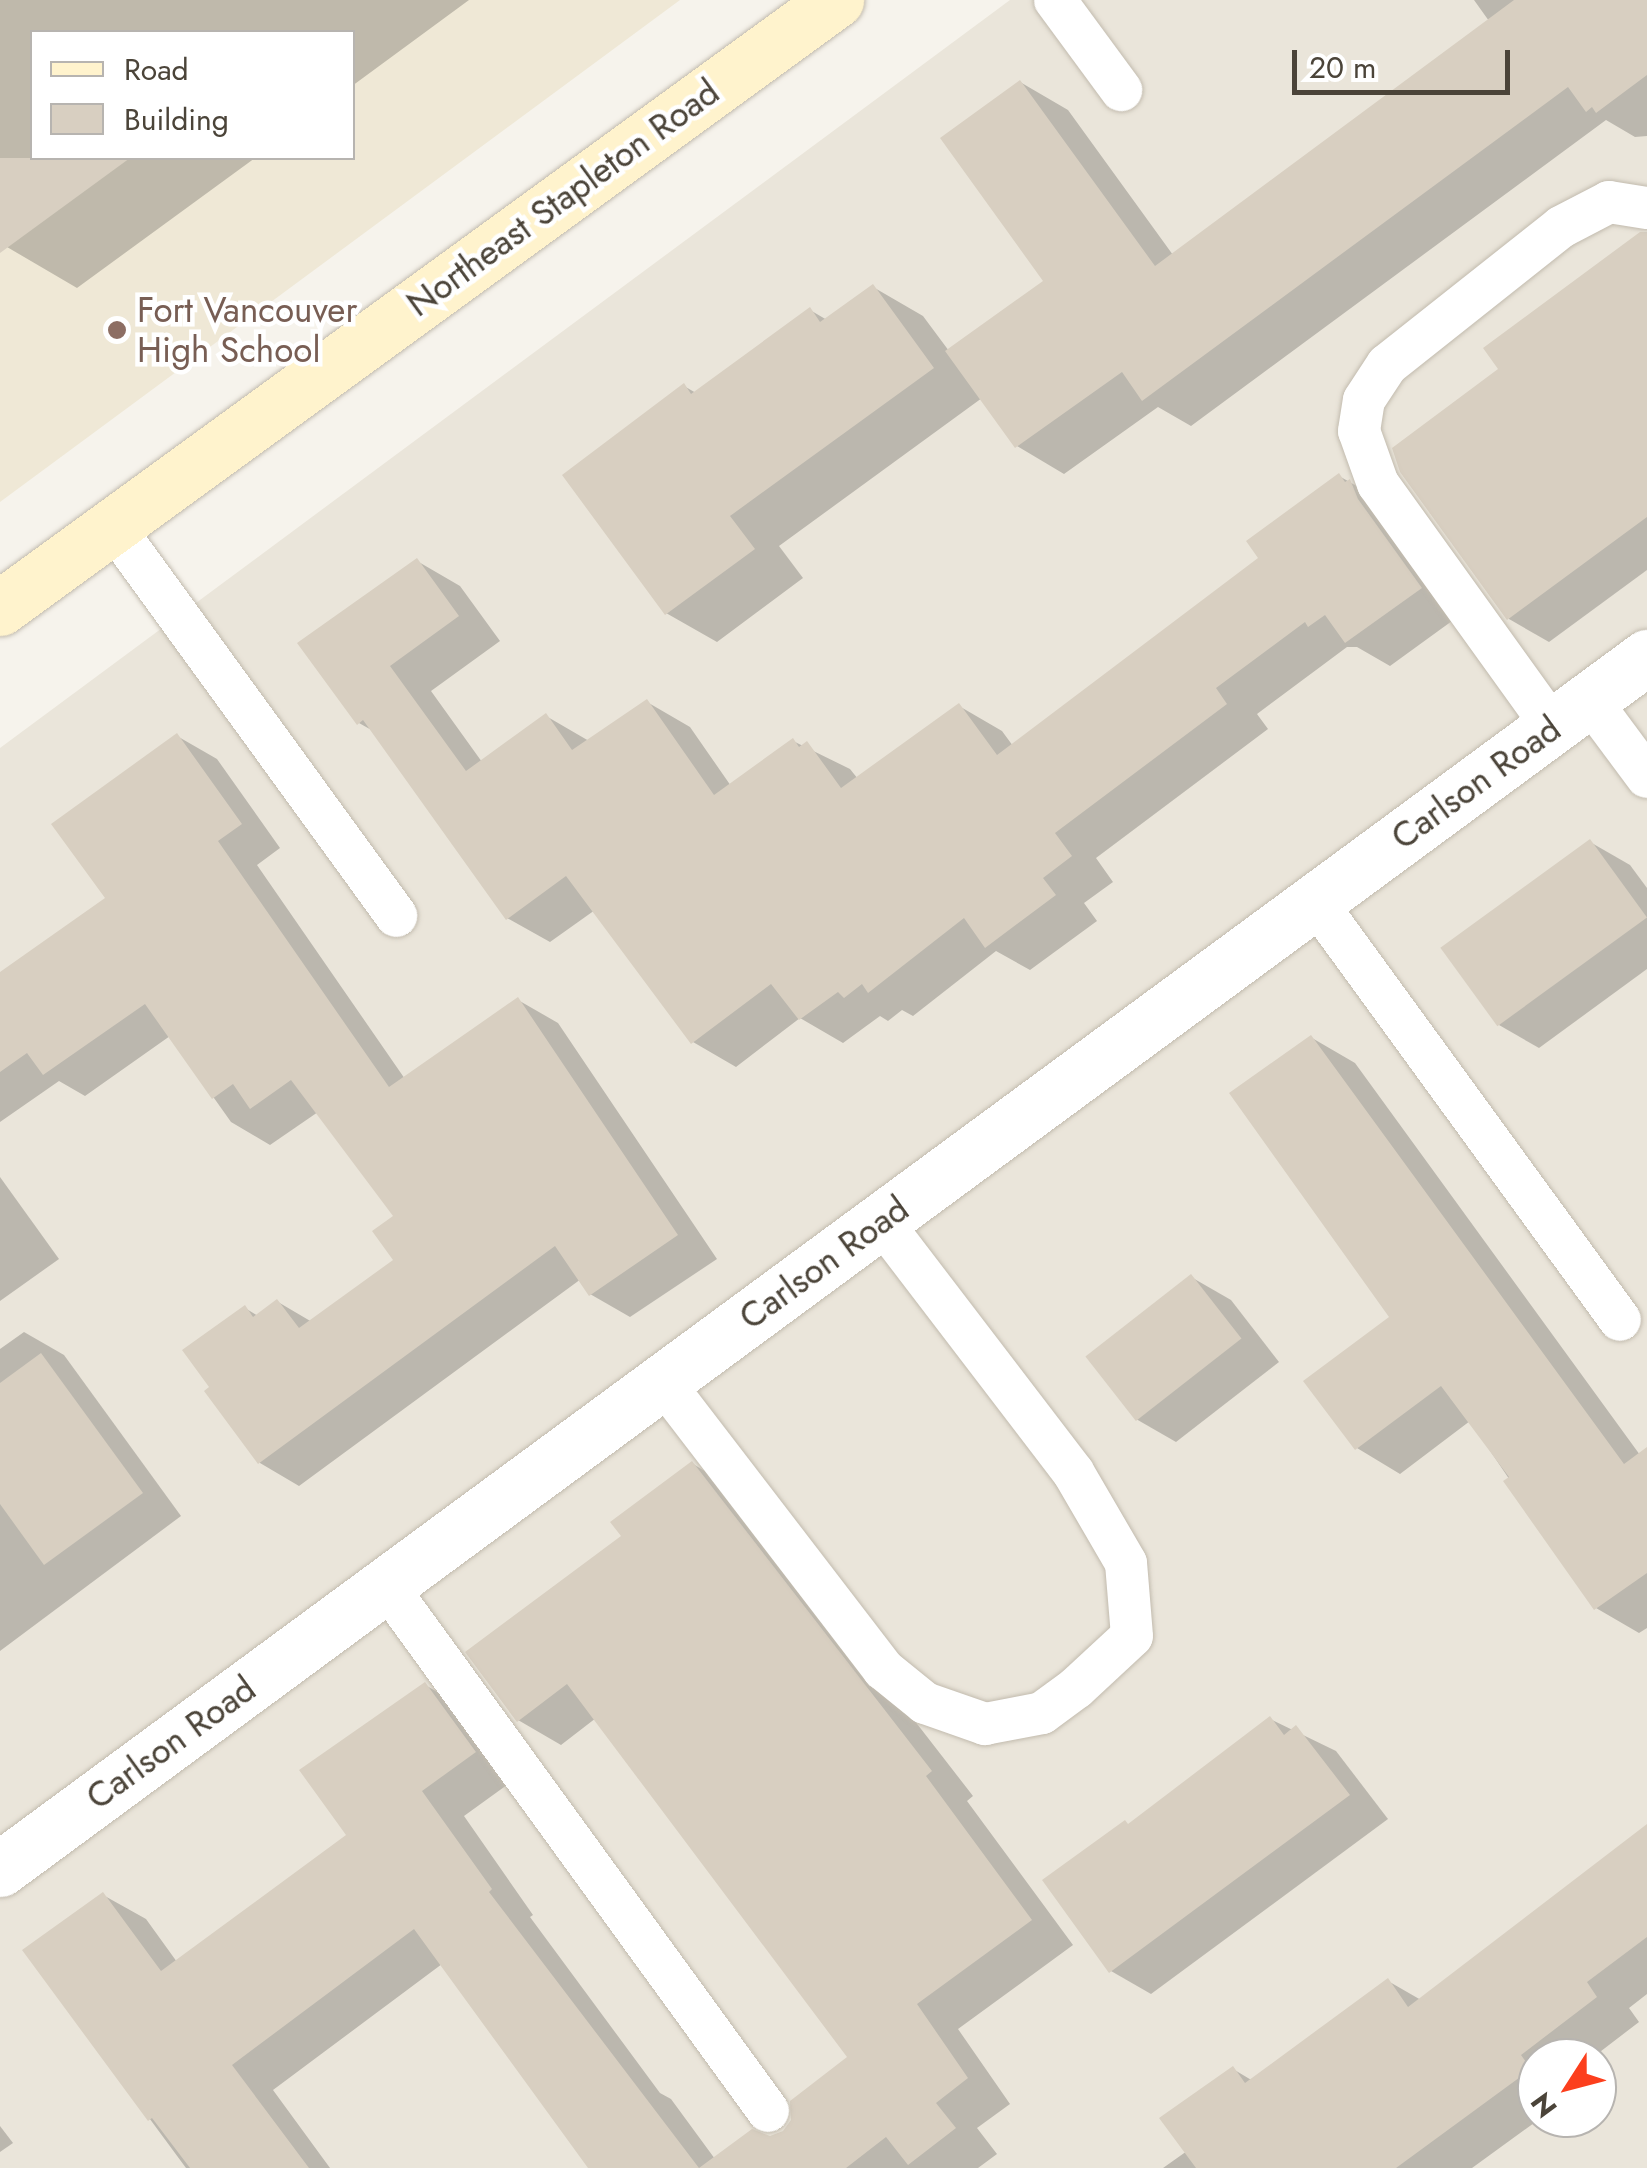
<!DOCTYPE html>
<html>
<head>
<meta charset="utf-8">
<style>
  body { margin:0 }
  #map { position:relative; width:1647px; height:2168px; overflow:hidden; background:#f6f3ec; font-family:Jost,sans-serif }
  div>[style] { position:absolute }
  .residential>* { inset:0; background:#eae5da }
  .education>* { inset:0; background:#efe8d6 }
  .shadow>* { inset:0; background:#0003 }
  .building>* { inset:0; background:#d8cfc1; transform-origin:0 0 }
  .roads { filter:drop-shadow(0 0 2px #c2bbae) drop-shadow(0 0 2px #c2bbae) }
  .lane>* { height:42px; margin:-21px; padding:0 21px; transform-origin:21px; border-radius:21px; background:#fff }
  .street>* { height:55px; margin:-27.5px; padding:0 27.5px; transform-origin:27.5px; border-radius:27.5px; background:#fff }
  .secondary>* { height:55px; margin:-27.5px; padding:0 27.5px; transform-origin:27.5px; border-radius:27.5px; background:#fff3cd }
  .dots>* { width:28px; height:28px; translate:-50% -50%; box-sizing:border-box; border:5px solid #fff; border-radius:50% }
  span { translate:-50% -50%; white-space:nowrap; text-align:center; line-height:1.15; -webkit-text-stroke:9px #fff; paint-order:stroke }
  .street-label { font-size:35px; color:#4b4439 }
  .education-label { font-size:35px; color:#785e54 }
  .left { translate:0 -50%; text-align:left }
  .legend { position:absolute; left:30px; top:30px; width:325px; height:130px; box-sizing:border-box; background:#fff; border:2px solid #b7b4b0; margin:0; padding:12px 18px; list-style:none; font-size:30px; color:#4b4439 }
  .legend li { display:flex; align-items:center; gap:20px; height:50px }
  .legend b { width:50px; border:2px solid #b7b4b0 }
  .north { position:absolute; left:1517px; top:2038px; width:100px; height:100px; box-sizing:border-box; background:#fff; border:2px solid #b7b4b0; border-radius:50%; rotate:234deg; font-size:28px; font-weight:700; line-height:40px; text-align:center; color:#4b4439 }
  .north::after { content:''; display:block; margin:auto; width:35px; height:45px; background:#fc3f1d; clip-path:polygon(50% 0,100% 100%,50% 72%,0 100%) }
  .scale { position:absolute; left:1292px; top:50px; width:218px; height:45px; box-sizing:border-box; border:5px solid #4b4439; border-top:0; padding-left:12px; font-size:30px; line-height:35px; white-space:nowrap; color:#4b4439; -webkit-text-stroke:8px #fff; paint-order:stroke }
</style>
</head>
<body>
<div id="map">
  <div class="residential">
    <i style="clip-path:polygon(evenodd,1010px 0,1647px 0,1647px 2168px,0 2168px,0 748px,1010px 0,1537px 2058px,1597px 2058px,1597px 2118px,1537px 2118px,1537px 2058px)"></i>
  </div>
  <div class="education">
    <i style="clip-path:polygon(evenodd,0 0,680px 0,0 502px,0 0,32px 32px,352px 32px,352px 158px,32px 158px,32px 32px)"></i>
  </div>
  <div class="shadow">
    <i style="clip-path:polygon(0 0,469px 0,352px 86px,352px 32px,32px 32px,32px 158px,255px 158px,77px 288px,7px 247px,0 238px)"></i>
    <i style="clip-path:polygon(1474px 0,1647px 0,1647px 136px,1635px 137px,1606px 120px,1191px 426px,1158px 407px,1064px 474px,1017px 446px,982px 398px,779px 546px,803px 578px,717px 642px,666px 613px,684px 386px,696px 393px,810px 310px,827px 320px,873px 287px,923px 316px,949px 351px,1047px 282px,1020px 82px,1068px 110px,1173px 255px,1489px 21px)"></i>
    <i style="clip-path:polygon(1647px 234px,1647px 570px,1549px 642px,1509px 619px,1502px 369px)"></i>
    <i style="clip-path:polygon(1339px 476px,1392px 506px,1463px 613px,1390px 666px,1357px 647px,1347px 647px,1257px 714px,1268px 729px,1096px 858px,1113px 882px,1084px 903px,1097px 921px,1030px 970px,996px 951px,913px 1016px,902px 1010px,888px 1021px,880px 1016px,843px 1043px,800px 1018px,736px 1067px,693px 1042px,595px 910px,550px 942px,507px 918px,375px 732px,359px 723px,417px 561px,460px 586px,500px 641px,431px 691px,482px 762px,546px 716px,589px 741px,647px 702px,690px 727px,731px 786px,793px 741px,850px 769px,858px 779px,959px 706px,1002px 731px,1013px 746px,1261px 558px)"></i>
    <i style="clip-path:polygon(177px 736px,217px 759px,280px 848px,257px 865px,405px 1079px,518px 1000px,558px 1023px,717px 1259px,630px 1317px,590px 1294px,581px 1279px,299px 1486px,260px 1463px,245px 1308px,258px 1316px,278px 1302px,312px 1322px,397px 1260px,396px 1217px,318px 1112px,270px 1145px,231px 1122px,170px 1036px,85px 1096px,59px 1081px,0 1122px,0 975px,109px 899px)"></i>
    <i style="clip-path:polygon(1590px 842px,1630px 865px,1647px 888px,1647px 969px,1539px 1048px,1499px 1025px)"></i>
    <i style="clip-path:polygon(1312px 1038px,1355px 1063px,1640px 1455px,1647px 1450px,1647px 1628px,1639px 1633px,1596px 1608px,1470px 1421px,1400px 1474px,1357px 1448px,1393px 1317px)"></i>
    <i style="clip-path:polygon(0 1177px,59px 1259px,0 1301px)"></i>
    <i style="clip-path:polygon(1191px 1277px,1231px 1300px,1279px 1362px,1176px 1442px,1136px 1419px)"></i>
    <i style="clip-path:polygon(24px 1332px,64px 1355px,181px 1516px,0 1651px,0 1349px)"></i>
    <i style="clip-path:polygon(693px 1464px,735px 1489px,973px 1796px,967px 1801px,1073px 1945px,958px 2029px,1010px 2104px,977px 2128px,997px 2154px,978px 2168px,590px 2168px,442px 1964px,273px 2090px,330px 2168px,186px 2168px,26px 1951px,103px 1895px,146px 1919px,177px 1962px,349px 1836px,425px 1685px,468px 1709px,518px 1777px,464px 1816px,533px 1915px,530px 1917px,660px 2093px,671px 2099px,715px 2159px,783px 2134px,851px 2057px,596px 1718px,561px 1745px,518px 1720px,624px 1536px)"></i>
    <i style="clip-path:polygon(1270px 1719px,1336px 1751px,1388px 1819px,1151px 1994px,1111px 1971px,1130px 1825px)"></i>
    <i style="clip-path:polygon(1647px 1828px,1647px 1994px,1629px 2008px,1639px 2022px,1592px 2058px,1537px 2058px,1537px 2118px,1541px 2118px,1472px 2168px,1163px 2168px,1187px 2151px,1233px 2069px,1253px 2081px,1388px 1981px,1421px 2000px)"></i>
    <i style="clip-path:polygon(0 2126px,13px 2143px,0 2152px)"></i>
  </div>
  <div class="building">
    <i style="clip-path:polygon(1514px 0,1647px 0,1647px 75px,1596px 113px,1592px 107px,1586px 112px,1568px 87px,1142px 401px,1122px 372px,1015px 448px,945px 351px,1043px 281px,940px 138px,1020px 80px,1155px 266px)"></i>
    <i style="clip-path:polygon(0 158px,130px 158px,0 253px)"></i>
    <i style="clip-path:polygon(1640px 232px,1647px 232px,1647px 517px,1507px 620px,1400px 472px,1392px 448px,1498px 369px,1483px 348px)"></i>
    <i style="clip-path:polygon(873px 284px,934px 368px,730px 516px,755px 549px,665px 615px,562px 475px,684px 383px,691px 394px,810px 307px,820px 322px)"></i>
    <i style="clip-path:polygon(1339px 473px,1345px 482px,1350px 479px,1358px 499px,1422px 588px,1345px 643px,1325px 615px,1308px 627px,1305px 622px,1216px 688px,1227px 704px,1055px 833px,1072px 856px,1043px 878px,1056px 895px,985px 948px,964px 918px,868px 993px,862px 984px,844px 998px,838px 992px,799px 1020px,771px 984px,691px 1044px,566px 876px,506px 920px,363px 720px,357px 725px,297px 643px,417px 558px,459px 616px,390px 666px,466px 771px,546px 713px,572px 750px,647px 699px,714px 795px,793px 738px,799px 747px,807px 741px,841px 788px,959px 703px,997px 755px,1258px 558px,1246px 541px)"></i>
    <i style="clip-path:polygon(177px 733px,242px 824px,218px 841px,389px 1087px,518px 997px,678px 1235px,589px 1296px,555px 1246px,258px 1464px,204px 1391px,209px 1387px,182px 1350px,245px 1305px,253px 1317px,277px 1299px,299px 1328px,393px 1260px,372px 1231px,393px 1216px,291px 1080px,250px 1109px,233px 1084px,212px 1099px,145px 1004px,43px 1075px,27px 1053px,0 1072px,0 972px,105px 898px,51px 824px)"></i>
    <i style="left:1590px;top:839px;width:97px;height:185px;rotate:54deg"></i>
    <i style="clip-path:polygon(1311px 1035px,1624px 1464px,1647px 1447px,1647px 1573px,1594px 1610px,1503px 1481px,1509px 1477px,1441px 1386px,1355px 1450px,1303px 1381px,1389px 1317px,1229px 1093px)"></i>
    <i style="left:1191px;top:1274px;width:82px;height:134px;rotate:52deg"></i>
    <i style="clip-path:polygon(41px 1353px,143px 1493px,44px 1565px,0 1504px,0 1383px)"></i>
    <i style="clip-path:polygon(692px 1461px,932px 1771px,926px 1776px,1032px 1920px,917px 2004px,968px 2078px,936px 2103px,956px 2128px,908px 2165px,886px 2137px,846px 2168px,588px 2168px,414px 1929px,232px 2065px,309px 2168px,190px 2168px,152px 2118px,148px 2121px,22px 1950px,103px 1892px,161px 1971px,346px 1835px,299px 1770px,425px 1682px,476px 1752px,422px 1791px,492px 1889px,489px 1892px,699px 2168px,752px 2129px,770px 2136px,783px 2131px,791px 2120px,790px 2101px,847px 2057px,567px 1684px,517px 1722px,465px 1652px,621px 1536px,610px 1522px)"></i>
    <i style="clip-path:polygon(1270px 1716px,1284px 1735px,1296px 1725px,1350px 1795px,1109px 1973px,1042px 1880px,1125px 1820px,1128px 1824px)"></i>
    <i style="clip-path:polygon(1647px 1824px,1647px 1937px,1587px 1982px,1597px 1997px,1521px 2055px,1531px 2069px,1396px 2168px,1196px 2168px,1159px 2118px,1233px 2066px,1245px 2083px,1388px 1978px,1408px 2007px)"></i>
  </div>
  <div class="roads">
    <div class="lane">
      <i style="left:1055px;top:0;width:112px;rotate:53.7deg"></i>
      <i style="left:113px;top:526px;width:482px;rotate:54deg"></i>
      <i style="left:1589px;top:699px;width:97px;rotate:53.4deg"></i>
      <i style="left:1552px;top:726px;width:298px;rotate:-125.7deg"></i>
      <i style="left:1378px;top:484px;width:56px;rotate:-109.7deg"></i>
      <i style="left:1359px;top:431px;width:31px;rotate:-81deg"></i>
      <i style="left:1364px;top:400px;width:42px;rotate:-56.7deg"></i>
      <i style="left:1387px;top:365px;width:222px;rotate:-38.4deg"></i>
      <i style="left:1561px;top:227px;width:54px;rotate:-27.5deg"></i>
      <i style="left:1609px;top:202px;width:38px;rotate:9deg"></i>
      <i style="left:1315px;top:901px;width:518px;rotate:53.95deg"></i>
      <i style="left:663px;top:1382px;width:362px;rotate:52.5deg"></i>
      <i style="left:883px;top:1669px;width:54px;rotate:39deg"></i>
      <i style="left:925px;top:1703px;width:64px;rotate:19.3deg"></i>
      <i style="left:985px;top:1724px;width:58px;rotate:-10.9deg"></i>
      <i style="left:1042px;top:1713px;width:42px;rotate:-36.3deg"></i>
      <i style="left:1076px;top:1688px;width:76px;rotate:-42.9deg"></i>
      <i style="left:1132px;top:1636px;width:73px;rotate:-94.7deg"></i>
      <i style="left:1126px;top:1563px;width:105px;rotate:-120.2deg"></i>
      <i style="left:1073px;top:1472px;width:316px;rotate:-127.4deg"></i>
      <i style="left:386px;top:1585px;width:650px;rotate:54.01deg"></i>
    </div>
    <div class="street">
      <i style="left:0;top:1869px;width:2045px;rotate:-36.35deg"></i>
    </div>
    <div class="secondary">
      <i style="left:0;top:608px;width:1034px;rotate:-36.03deg"></i>
    </div>
  </div>
  <div class="dots">
    <i style="left:117px;top:330px;background:#8d6e63"></i>
  </div>
  <div class="street-label">
    <span style="left:563px;top:198px;rotate:-36deg">Northeast Stapleton Road</span>
    <span style="left:1476px;top:783px;rotate:-36deg">Carlson Road</span>
    <span style="left:824px;top:1263px;rotate:-36deg">Carlson Road</span>
    <span style="left:171px;top:1743px;rotate:-36deg">Carlson Road</span>
  </div>
  <div class="education-label">
    <span class="left" style="left:137px;top:330px">Fort Vancouver<br>High School</span>
  </div>
  <ul class="legend">
  <li><b style="height:12px;background:#fff3cd"></b>Road</li>
  <li><b style="height:28px;background:#d8cfc1"></b>Building</li>
  </ul>
  <div class="north">N</div>
  <div class="scale">20 m</div>
</div>
</body>
</html>
